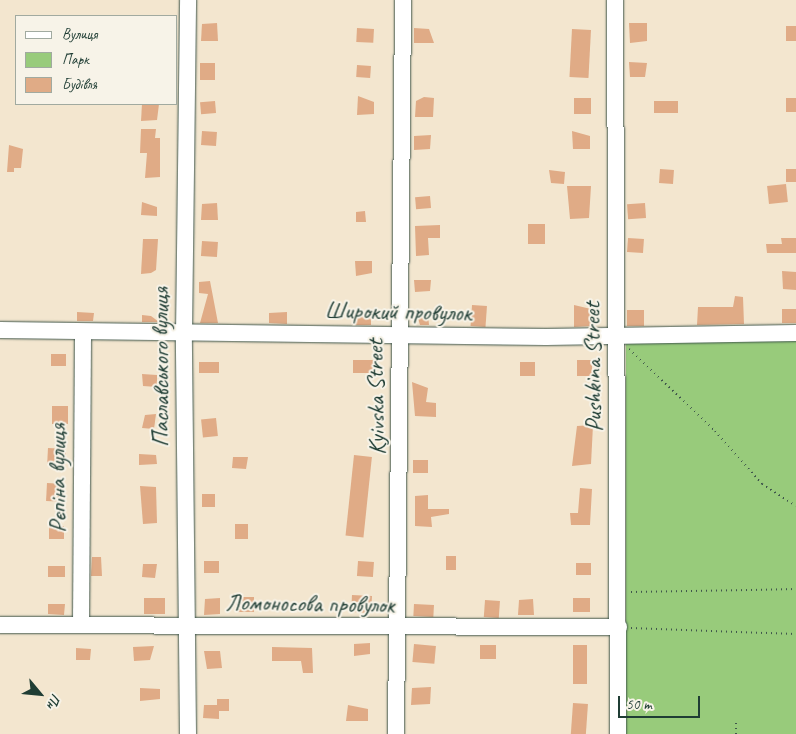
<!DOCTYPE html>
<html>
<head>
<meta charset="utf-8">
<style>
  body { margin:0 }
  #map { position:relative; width:796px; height:734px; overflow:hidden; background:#f3e6cf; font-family:Caveat,sans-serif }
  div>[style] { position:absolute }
  .green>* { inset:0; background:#98cb7b; transform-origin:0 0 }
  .building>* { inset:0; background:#e0ab86; transform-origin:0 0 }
  .path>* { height:2px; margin-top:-1px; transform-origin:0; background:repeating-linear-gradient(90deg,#3f564b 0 1px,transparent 0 5px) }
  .roads { filter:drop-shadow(0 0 1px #3f564b) drop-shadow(0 0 1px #3f564b) }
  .minor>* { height:16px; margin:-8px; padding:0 8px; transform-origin:8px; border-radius:8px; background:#fff }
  span { translate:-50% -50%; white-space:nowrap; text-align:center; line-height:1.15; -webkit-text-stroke:4px #f7f3e8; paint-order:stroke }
  .street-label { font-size:24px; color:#1f3d34 }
  .legend { position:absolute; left:15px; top:15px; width:162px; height:90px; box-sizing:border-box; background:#f7f3e8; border:1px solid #a1aaa0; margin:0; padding:6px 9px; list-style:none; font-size:15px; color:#1f3d34 }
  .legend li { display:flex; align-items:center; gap:10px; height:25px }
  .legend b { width:25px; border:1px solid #a1aaa0 }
  .north { position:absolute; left:15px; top:669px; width:50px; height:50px; -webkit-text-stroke:4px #f7f3e8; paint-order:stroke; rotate:118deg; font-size:14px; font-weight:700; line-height:20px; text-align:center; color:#1f3d34 }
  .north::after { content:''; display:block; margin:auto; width:18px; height:22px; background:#1f3d34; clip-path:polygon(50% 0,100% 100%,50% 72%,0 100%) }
  .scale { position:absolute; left:618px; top:696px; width:82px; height:22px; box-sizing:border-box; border:2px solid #1f3d34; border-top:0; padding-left:6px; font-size:15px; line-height:18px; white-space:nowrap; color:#1f3d34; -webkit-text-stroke:4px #f7f3e8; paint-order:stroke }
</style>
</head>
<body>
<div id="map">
  <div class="green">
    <i style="left:626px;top:339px;width:170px;height:395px"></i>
  </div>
  <div class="building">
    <i style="clip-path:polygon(217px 23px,218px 41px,201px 41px,202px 24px)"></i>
    <i style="clip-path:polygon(629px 23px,647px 23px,647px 41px,630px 43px)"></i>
    <i style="left:786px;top:26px;width:10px;height:15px"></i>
    <i style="left:357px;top:28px;width:17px;height:14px;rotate:3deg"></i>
    <i style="clip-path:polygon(414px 28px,429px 29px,434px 43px,414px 43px)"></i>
    <i style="left:572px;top:29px;width:19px;height:48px;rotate:3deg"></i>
    <i style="clip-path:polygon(629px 62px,647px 63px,645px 77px,630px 77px)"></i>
    <i style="left:200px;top:63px;width:15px;height:17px"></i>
    <i style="left:357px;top:65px;width:14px;height:12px;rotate:4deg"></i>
    <i style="clip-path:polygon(358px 96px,374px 102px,374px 114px,357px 115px)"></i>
    <i style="clip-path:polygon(424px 97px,434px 98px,433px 117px,415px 117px,416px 101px)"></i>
    <i style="left:574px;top:98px;width:17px;height:16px"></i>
    <i style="left:786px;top:98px;width:10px;height:14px"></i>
    <i style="left:215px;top:101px;width:12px;height:15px;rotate:85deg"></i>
    <i style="left:654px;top:101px;width:24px;height:12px"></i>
    <i style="clip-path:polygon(142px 104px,159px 104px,157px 120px,141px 121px)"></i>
    <i style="clip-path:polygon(141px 129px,156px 129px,155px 138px,160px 138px,160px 177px,145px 178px,147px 153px,140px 153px)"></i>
    <i style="left:202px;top:131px;width:15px;height:14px;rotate:4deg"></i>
    <i style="clip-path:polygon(572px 131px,590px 136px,590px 149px,573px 149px)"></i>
    <i style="clip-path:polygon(431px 135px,430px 149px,414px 150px,414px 136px)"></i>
    <i style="clip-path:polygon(9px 145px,23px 149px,21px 168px,14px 168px,14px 172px,7px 172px)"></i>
    <i style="left:660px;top:169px;width:14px;height:14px;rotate:4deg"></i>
    <i style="left:796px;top:169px;width:13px;height:10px;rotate:90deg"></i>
    <i style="clip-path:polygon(549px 170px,565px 172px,564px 184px,551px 183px)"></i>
    <i style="left:786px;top:184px;width:18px;height:19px;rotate:84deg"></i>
    <i style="clip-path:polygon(567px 186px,591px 186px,589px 218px,570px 219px)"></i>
    <i style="left:430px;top:196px;width:12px;height:15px;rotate:85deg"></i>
    <i style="clip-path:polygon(142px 202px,157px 207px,157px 216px,141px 215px)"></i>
    <i style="clip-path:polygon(217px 203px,218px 220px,201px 220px,202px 204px)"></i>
    <i style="left:645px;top:203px;width:15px;height:18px;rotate:86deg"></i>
    <i style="clip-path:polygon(365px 211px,366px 222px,356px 222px,356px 212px)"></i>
    <i style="left:528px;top:224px;width:17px;height:20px"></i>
    <i style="clip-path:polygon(440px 225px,440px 238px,428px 238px,429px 255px,416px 256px,415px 226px)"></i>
    <i style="left:628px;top:238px;width:16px;height:14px;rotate:4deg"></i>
    <i style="clip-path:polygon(781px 238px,796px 238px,796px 253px,767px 253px,766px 244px,782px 244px)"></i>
    <i style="clip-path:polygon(143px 239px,158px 239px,156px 270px,151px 273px,141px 274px)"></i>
    <i style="left:202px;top:241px;width:16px;height:15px;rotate:4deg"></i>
    <i style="clip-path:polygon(355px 261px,372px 261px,372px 273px,356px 276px)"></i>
    <i style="clip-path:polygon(782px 271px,796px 272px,796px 290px,783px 289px)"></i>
    <i style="clip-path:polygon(414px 280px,431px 280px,430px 291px,415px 292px)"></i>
    <i style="clip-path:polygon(210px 281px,218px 323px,200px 323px,208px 294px,199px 293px,199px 282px)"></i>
    <i style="clip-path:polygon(735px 296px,743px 297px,744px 324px,697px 325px,698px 307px,733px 307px)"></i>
    <i style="left:472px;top:305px;width:15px;height:21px;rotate:4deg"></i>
    <i style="clip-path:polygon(574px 305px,591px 309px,591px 326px,574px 327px)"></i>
    <i style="left:782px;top:309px;width:14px;height:14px"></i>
    <i style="left:627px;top:310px;width:17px;height:16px"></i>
    <i style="clip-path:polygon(77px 312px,94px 313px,93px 321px,77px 321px)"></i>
    <i style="clip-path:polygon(287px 312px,287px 324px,269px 323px,269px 313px)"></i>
    <i style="left:352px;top:314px;width:19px;height:11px"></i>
    <i style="clip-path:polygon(142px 315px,151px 316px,159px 322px,142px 322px)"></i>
    <i style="clip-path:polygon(417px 315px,428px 315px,429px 325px,420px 325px)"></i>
    <i style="left:51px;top:354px;width:15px;height:12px"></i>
    <i style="left:353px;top:360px;width:20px;height:13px"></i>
    <i style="left:577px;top:360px;width:15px;height:16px"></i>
    <i style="left:199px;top:362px;width:20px;height:11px"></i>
    <i style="left:520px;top:362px;width:15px;height:14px"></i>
    <i style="clip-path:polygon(142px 374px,157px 375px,157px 387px,143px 386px)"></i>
    <i style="clip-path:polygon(412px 382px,428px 388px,426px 402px,436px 403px,436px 417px,415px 416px)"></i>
    <i style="left:52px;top:406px;width:16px;height:18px"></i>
    <i style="clip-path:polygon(156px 414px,154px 429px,142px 428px,145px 415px)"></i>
    <i style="left:216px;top:418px;width:18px;height:15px;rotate:84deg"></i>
    <i style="clip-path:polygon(593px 425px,591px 464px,572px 466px,577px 426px)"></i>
    <i style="left:48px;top:448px;width:18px;height:16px;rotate:3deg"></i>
    <i style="clip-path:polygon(139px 454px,156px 455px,157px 464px,139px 465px)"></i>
    <i style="left:354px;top:455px;width:18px;height:81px;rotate:6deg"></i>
    <i style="clip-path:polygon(233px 457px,248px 457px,246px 469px,232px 468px)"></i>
    <i style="left:413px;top:460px;width:15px;height:13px"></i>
    <i style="left:47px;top:483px;width:17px;height:18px;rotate:3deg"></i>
    <i style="clip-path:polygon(140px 486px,156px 487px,157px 523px,143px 524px)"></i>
    <i style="clip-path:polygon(580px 488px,592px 489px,590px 525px,571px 525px,570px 513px,578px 513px)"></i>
    <i style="left:202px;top:494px;width:13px;height:13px"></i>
    <i style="clip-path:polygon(428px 495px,428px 509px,449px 509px,449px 514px,431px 517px,432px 527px,415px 526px,415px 496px)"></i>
    <i style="left:235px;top:524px;width:13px;height:15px"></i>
    <i style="left:49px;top:526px;width:15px;height:13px"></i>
    <i style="left:456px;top:556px;width:14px;height:10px;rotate:90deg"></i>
    <i style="clip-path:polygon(92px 557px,101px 557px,102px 576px,91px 576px)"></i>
    <i style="left:204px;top:561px;width:15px;height:12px"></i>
    <i style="left:358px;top:561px;width:16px;height:15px;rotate:4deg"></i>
    <i style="left:576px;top:563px;width:15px;height:12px"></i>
    <i style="clip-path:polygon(143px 564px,157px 564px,155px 578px,142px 577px)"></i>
    <i style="left:48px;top:566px;width:17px;height:11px"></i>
    <i style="left:352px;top:595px;width:20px;height:17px;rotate:3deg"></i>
    <i style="left:254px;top:597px;width:15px;height:18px;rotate:90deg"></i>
    <i style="left:144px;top:598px;width:21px;height:16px"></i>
    <i style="clip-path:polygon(220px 598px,220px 614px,204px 615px,205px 599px)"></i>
    <i style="left:573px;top:598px;width:17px;height:14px"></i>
    <i style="clip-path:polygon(533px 599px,534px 615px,518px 615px,519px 600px)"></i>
    <i style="left:485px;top:600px;width:15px;height:17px;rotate:4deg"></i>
    <i style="clip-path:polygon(48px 604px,65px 604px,64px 615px,48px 614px)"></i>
    <i style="left:414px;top:604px;width:20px;height:12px;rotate:3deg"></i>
    <i style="clip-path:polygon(370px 643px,370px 654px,354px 656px,354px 644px)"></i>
    <i style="left:414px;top:644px;width:22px;height:18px;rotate:5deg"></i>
    <i style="left:480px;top:645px;width:16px;height:14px"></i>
    <i style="left:573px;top:645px;width:14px;height:39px"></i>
    <i style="clip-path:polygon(154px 646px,150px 660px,134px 661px,133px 647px)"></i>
    <i style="clip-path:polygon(272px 647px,312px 648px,313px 673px,303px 673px,301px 661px,272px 661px)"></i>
    <i style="clip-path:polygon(76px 648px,91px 649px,90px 660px,76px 660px)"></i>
    <i style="clip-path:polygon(204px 651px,220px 651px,222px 668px,207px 669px)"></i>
    <i style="clip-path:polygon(431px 687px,430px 704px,411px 705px,412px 688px)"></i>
    <i style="clip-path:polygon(140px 688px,160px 689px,160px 699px,140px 701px)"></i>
    <i style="clip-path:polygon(217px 699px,229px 699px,229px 711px,219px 711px,219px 719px,203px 718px,204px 705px,217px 705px)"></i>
    <i style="left:573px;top:703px;width:15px;height:31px;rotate:4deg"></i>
    <i style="clip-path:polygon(348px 705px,368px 709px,368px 721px,346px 721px)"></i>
  </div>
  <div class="path">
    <i style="left:629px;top:349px;width:119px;rotate:43.6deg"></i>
    <i style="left:715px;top:431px;width:71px;rotate:48.4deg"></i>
    <i style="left:762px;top:484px;width:40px;rotate:32.9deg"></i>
    <i style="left:631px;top:592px;width:165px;rotate:-1deg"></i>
    <i style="left:631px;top:628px;width:165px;rotate:2.1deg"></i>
    <i style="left:736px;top:734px;width:11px;rotate:-90deg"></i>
  </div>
  <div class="roads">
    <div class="minor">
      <i style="left:615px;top:0;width:734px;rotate:89.77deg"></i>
      <i style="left:0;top:330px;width:546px;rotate:0.73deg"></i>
      <i style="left:546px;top:337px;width:250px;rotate:-0.9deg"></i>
      <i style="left:81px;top:624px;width:291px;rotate:-89.6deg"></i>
      <i style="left:0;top:625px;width:619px;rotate:0.19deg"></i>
      <i style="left:188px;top:734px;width:400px;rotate:-90.6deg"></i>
      <i style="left:184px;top:334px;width:334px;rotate:-89.3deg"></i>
      <i style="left:396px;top:734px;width:734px;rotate:-89.45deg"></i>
    </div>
  </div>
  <div class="street-label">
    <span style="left:398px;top:312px;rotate:1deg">Широкий провулок</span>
    <span style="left:161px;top:367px;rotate:-90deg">Паславського вулиця</span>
    <span style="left:593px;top:367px;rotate:-91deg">Pushkina Street</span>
    <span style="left:376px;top:397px;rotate:-91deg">Kyivska Street</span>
    <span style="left:58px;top:478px;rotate:-90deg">Рєпіна вулиця</span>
    <span style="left:310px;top:604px;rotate:1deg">Ломоносова провулок</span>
  </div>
  <ul class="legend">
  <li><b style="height:6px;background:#fff"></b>Вулиця</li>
  <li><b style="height:14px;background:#98cb7b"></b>Парк</li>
  <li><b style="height:14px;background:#e0ab86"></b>Будівля</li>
  </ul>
  <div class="north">Пн</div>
  <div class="scale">50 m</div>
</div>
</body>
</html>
